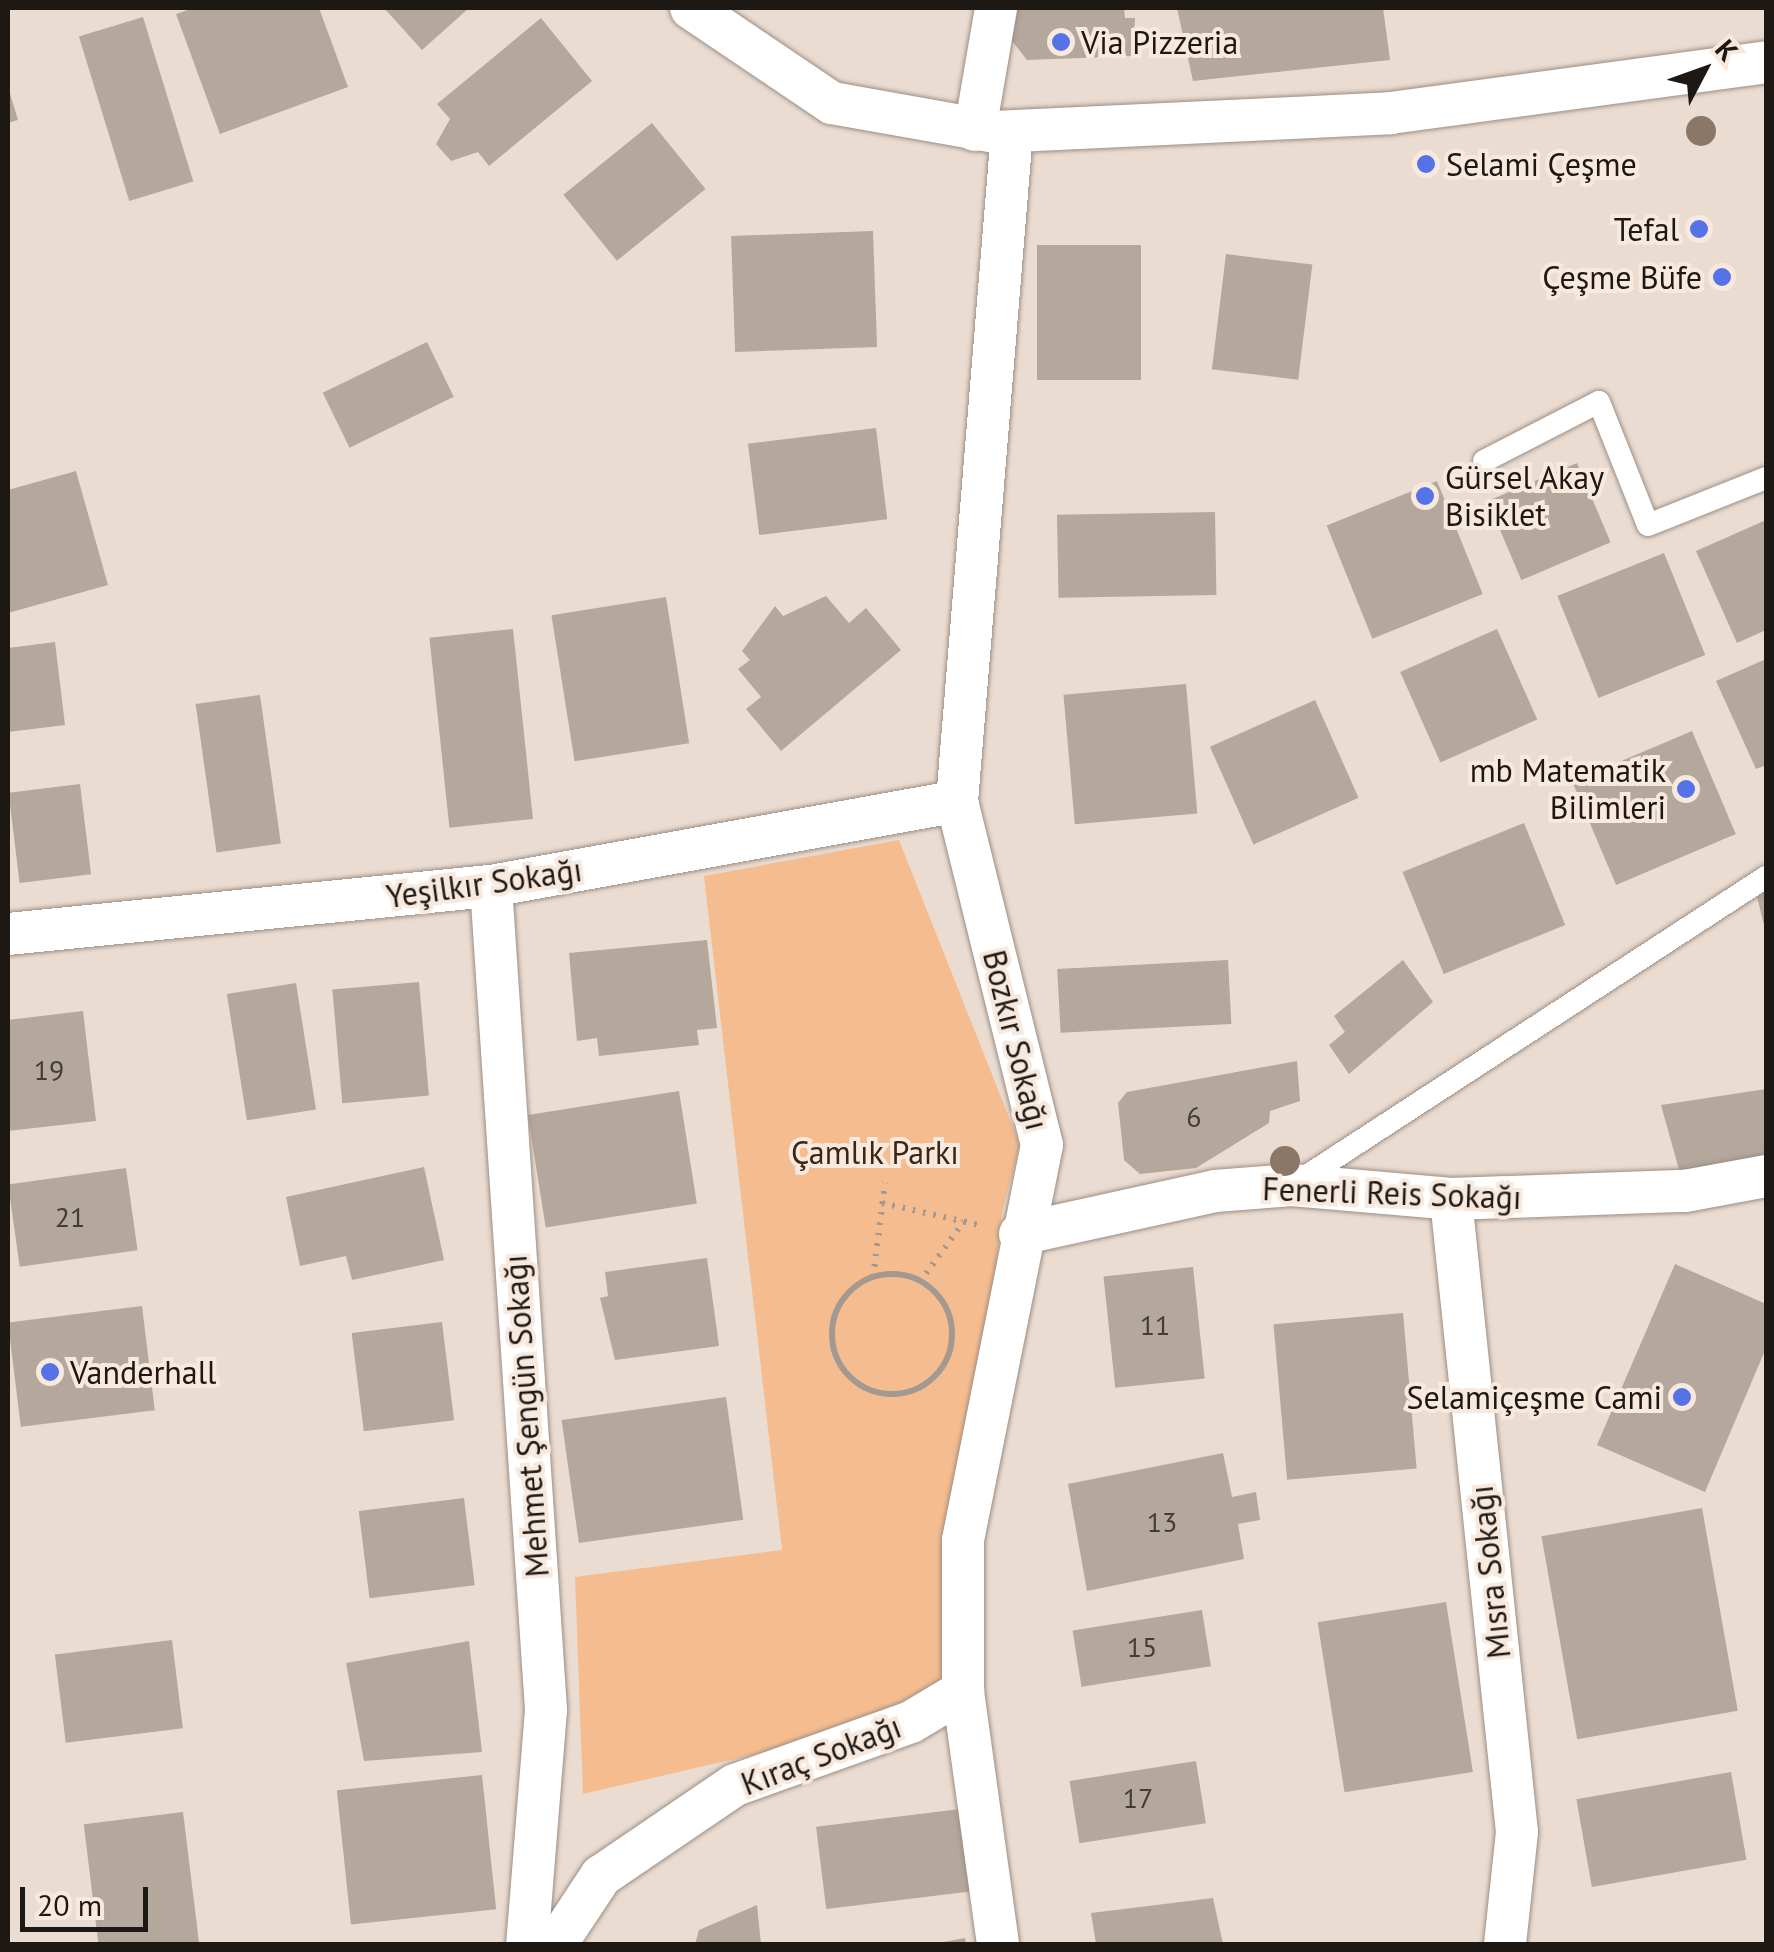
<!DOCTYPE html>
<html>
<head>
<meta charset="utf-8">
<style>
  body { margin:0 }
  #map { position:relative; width:1774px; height:1952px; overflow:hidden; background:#eadcd1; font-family:"PT Sans",sans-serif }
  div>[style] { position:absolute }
  .green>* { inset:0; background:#f5bd8f }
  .building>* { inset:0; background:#b4a79c; transform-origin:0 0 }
  .path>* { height:6px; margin-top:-3px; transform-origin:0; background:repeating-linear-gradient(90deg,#a49991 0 2.5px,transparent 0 10.5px) }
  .path>.ring { margin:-3px; padding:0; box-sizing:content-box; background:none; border:6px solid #a49991; border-radius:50% }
  .roads { filter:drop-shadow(0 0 2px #9c8e84) drop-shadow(0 0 2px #9c8e84) }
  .lane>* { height:22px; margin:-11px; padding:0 11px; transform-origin:11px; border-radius:11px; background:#fff }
  .street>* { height:42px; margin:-21px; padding:0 21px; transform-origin:21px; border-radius:21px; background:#fff }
  .trees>* { width:30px; height:30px; margin:-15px; border-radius:50%; background:#8b7767 }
  .dots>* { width:28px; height:28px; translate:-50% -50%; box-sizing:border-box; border:5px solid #f8e9de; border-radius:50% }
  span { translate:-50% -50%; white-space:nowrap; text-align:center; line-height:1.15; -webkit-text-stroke:8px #f8e9de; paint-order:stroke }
  .number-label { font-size:28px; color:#433c36 }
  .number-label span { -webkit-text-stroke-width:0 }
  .poi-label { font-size:32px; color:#1d1814 }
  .left { translate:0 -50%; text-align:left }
  .right { translate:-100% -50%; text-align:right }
  .street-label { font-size:32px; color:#1d1814 }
  .park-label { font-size:32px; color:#3e2510 }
  .frame { position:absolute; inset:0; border:10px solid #1d1814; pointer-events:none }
  .north { position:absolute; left:1654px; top:20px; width:100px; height:100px; -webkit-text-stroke:8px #f8e9de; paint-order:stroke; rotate:49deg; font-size:28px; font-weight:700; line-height:40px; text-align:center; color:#1d1814 }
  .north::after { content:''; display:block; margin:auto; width:35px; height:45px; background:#1d1814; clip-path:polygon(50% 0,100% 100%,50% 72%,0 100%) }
  .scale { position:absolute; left:20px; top:1887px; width:128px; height:45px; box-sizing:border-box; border:5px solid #1d1814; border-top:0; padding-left:12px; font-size:30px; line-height:35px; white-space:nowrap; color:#1d1814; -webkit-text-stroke:8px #f8e9de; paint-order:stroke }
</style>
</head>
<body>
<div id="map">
  <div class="green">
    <i style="clip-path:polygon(899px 840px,1020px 1145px,1002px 1212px,952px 1673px,933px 1692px,839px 1735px,583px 1794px,575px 1577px,782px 1550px,704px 876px)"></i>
  </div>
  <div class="building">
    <i style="clip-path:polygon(194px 8px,319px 8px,348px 87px,220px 134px,176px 14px)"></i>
    <i style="clip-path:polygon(384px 8px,469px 8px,422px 50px)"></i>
    <i style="clip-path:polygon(1012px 8px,1124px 8px,1125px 18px,1135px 18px,1133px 56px,1027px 60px,1009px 37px)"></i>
    <i style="clip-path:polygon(1177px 8px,1383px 8px,1390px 60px,1193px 81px)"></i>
    <i style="left:143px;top:17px;width:172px;height:67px;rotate:73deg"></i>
    <i style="clip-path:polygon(541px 18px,592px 81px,489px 166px,478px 152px,451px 161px,436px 144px,450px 119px,437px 104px)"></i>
    <i style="clip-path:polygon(8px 87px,18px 120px,8px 123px)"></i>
    <i style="left:652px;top:123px;width:85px;height:114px;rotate:51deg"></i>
    <i style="left:873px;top:231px;width:116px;height:142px;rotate:88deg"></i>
    <i style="left:1037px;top:245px;width:104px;height:135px"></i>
    <i style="left:1226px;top:254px;width:87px;height:116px;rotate:7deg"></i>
    <i style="left:427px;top:342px;width:61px;height:116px;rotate:64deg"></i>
    <i style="left:876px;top:428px;width:92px;height:129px;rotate:83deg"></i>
    <i style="left:1577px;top:463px;width:86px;height:97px;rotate:67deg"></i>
    <i style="clip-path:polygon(76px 471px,108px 585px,8px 613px,8px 490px)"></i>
    <i style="left:1437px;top:481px;width:122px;height:119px;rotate:68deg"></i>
    <i style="left:1215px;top:512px;width:83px;height:158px;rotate:89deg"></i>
    <i style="clip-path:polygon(1766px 520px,1766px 630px,1737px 643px,1696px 551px)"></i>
    <i style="left:1664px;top:553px;width:110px;height:115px;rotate:68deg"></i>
    <i style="clip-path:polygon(826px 596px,849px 623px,866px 608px,901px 650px,781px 751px,746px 709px,761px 697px,738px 669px,750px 660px,742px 651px,775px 606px,783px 616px)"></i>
    <i style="left:666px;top:597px;width:148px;height:116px;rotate:81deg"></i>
    <i style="left:513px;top:629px;width:191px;height:84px;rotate:84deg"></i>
    <i style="left:1497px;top:629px;width:99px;height:106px;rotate:66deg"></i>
    <i style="clip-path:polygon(55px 642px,65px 725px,8px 732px,8px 648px)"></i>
    <i style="clip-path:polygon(1766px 659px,1766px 765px,1756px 769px,1716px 681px)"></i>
    <i style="left:1186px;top:684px;width:130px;height:123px;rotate:85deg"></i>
    <i style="left:260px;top:695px;width:150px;height:65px;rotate:82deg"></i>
    <i style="left:1315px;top:700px;width:107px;height:115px;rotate:66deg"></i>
    <i style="left:1692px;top:731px;width:112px;height:130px;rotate:67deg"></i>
    <i style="left:80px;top:784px;width:91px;height:72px;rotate:83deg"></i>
    <i style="left:1524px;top:823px;width:110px;height:131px;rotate:68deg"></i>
    <i style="clip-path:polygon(1766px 890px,1766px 929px,1765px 929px,1757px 897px)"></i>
    <i style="clip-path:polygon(707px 940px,717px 1028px,697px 1030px,699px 1045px,599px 1056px,597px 1038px,577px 1041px,569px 953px)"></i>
    <i style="left:1228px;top:960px;width:64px;height:171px;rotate:87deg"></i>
    <i style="clip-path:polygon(1403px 960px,1433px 1002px,1349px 1074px,1329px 1045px,1345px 1032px,1334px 1016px)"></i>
    <i style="left:419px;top:982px;width:114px;height:87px;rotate:85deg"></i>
    <i style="left:296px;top:983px;width:128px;height:70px;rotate:81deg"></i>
    <i style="clip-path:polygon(83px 1011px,96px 1121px,8px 1131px,8px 1020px)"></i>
    <i style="clip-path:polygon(1297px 1061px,1300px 1101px,1270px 1111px,1269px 1123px,1196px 1168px,1140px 1174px,1124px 1160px,1118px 1103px,1127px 1092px)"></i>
    <i style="clip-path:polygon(1766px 1089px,1766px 1165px,1680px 1173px,1661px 1105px)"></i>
    <i style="left:679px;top:1091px;width:114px;height:153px;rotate:81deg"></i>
    <i style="clip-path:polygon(424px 1167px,444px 1260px,352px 1280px,346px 1256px,300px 1266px,286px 1197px)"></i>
    <i style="left:126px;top:1168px;width:83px;height:119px;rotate:82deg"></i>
    <i style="clip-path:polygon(707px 1258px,719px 1346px,615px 1360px,600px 1298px,608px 1296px,605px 1272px)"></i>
    <i style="clip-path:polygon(1675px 1264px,1766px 1304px,1766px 1348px,1705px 1492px,1597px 1445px)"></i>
    <i style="left:1193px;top:1267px;width:112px;height:90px;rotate:84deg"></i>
    <i style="left:142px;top:1306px;width:105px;height:135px;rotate:83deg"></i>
    <i style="left:1403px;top:1313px;width:156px;height:130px;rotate:85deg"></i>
    <i style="left:442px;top:1322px;width:99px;height:91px;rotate:83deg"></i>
    <i style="left:726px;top:1397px;width:124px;height:166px;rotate:82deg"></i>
    <i style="clip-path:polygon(1223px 1453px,1232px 1497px,1256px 1492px,1260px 1520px,1238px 1524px,1244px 1559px,1087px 1591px,1068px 1484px)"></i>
    <i style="left:464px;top:1498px;width:88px;height:106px;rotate:83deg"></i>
    <i style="left:1702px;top:1508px;width:206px;height:163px;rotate:80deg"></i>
    <i style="left:1446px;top:1602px;width:172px;height:130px;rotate:81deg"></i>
    <i style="left:1202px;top:1610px;width:57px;height:131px;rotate:81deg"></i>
    <i style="left:172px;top:1640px;width:89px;height:118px;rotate:83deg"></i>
    <i style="clip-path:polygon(469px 1641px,482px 1752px,364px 1761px,346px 1663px)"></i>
    <i style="left:1196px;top:1761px;width:63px;height:128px;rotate:81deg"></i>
    <i style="left:1731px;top:1772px;width:89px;height:157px;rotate:80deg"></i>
    <i style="left:482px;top:1775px;width:135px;height:146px;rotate:84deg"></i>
    <i style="left:960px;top:1809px;width:83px;height:145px;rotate:83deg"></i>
    <i style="left:183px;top:1812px;width:133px;height:100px;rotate:83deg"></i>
    <i style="clip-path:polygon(1213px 1898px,1223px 1944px,1096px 1944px,1091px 1913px)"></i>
    <i style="clip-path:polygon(757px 1905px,761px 1944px,695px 1944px,699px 1930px)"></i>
    <i style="clip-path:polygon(965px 1938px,966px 1944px,938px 1944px,938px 1943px)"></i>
  </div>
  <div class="path">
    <i style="left:882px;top:1203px;width:104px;rotate:12.8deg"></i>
    <i class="ring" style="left:832px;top:1274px;width:114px;height:114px"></i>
    <i style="left:873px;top:1277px;width:95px;rotate:-82.7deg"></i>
    <i style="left:920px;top:1282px;width:75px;rotate:-54.2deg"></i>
  </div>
  <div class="roads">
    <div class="lane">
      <i style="left:1484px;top:461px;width:129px;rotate:-27.2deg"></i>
      <i style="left:1599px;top:402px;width:132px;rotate:68.3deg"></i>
      <i style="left:1648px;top:525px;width:127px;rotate:-21.7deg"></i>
      <i style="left:1296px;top:1183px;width:561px;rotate:-33.07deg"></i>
    </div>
    <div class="street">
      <i style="left:691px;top:8px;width:170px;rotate:34deg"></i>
      <i style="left:832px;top:103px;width:165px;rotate:10.1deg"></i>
      <i style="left:994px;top:132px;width:397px;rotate:-2.7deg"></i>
      <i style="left:1391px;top:113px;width:378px;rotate:-7.7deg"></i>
      <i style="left:975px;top:130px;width:124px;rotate:-80.2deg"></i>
      <i style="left:491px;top:886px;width:826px;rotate:86.18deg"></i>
      <i style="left:546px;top:1710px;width:235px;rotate:94.6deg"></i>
      <i style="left:8px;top:934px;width:485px;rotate:-5.7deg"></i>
      <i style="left:491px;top:886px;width:474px;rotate:-10.3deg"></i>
      <i style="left:1451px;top:1199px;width:636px;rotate:84.05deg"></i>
      <i style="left:1517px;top:1832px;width:113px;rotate:96.1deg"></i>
      <i style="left:1020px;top:1234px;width:200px;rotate:-12.4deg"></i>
      <i style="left:1215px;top:1191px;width:77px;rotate:-4.5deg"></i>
      <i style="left:1292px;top:1185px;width:160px;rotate:5deg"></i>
      <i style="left:1451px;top:1199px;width:234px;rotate:-2deg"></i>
      <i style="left:1685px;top:1191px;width:82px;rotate:-10.5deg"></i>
      <i style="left:556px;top:1944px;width:82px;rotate:-56.5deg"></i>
      <i style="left:601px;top:1876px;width:162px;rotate:-34.2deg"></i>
      <i style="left:735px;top:1785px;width:187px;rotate:-19.7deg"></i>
      <i style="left:911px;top:1722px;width:61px;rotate:-30.8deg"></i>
      <i style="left:998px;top:1944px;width:255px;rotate:-97.9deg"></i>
      <i style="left:963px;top:1691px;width:151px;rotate:-90deg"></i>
      <i style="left:963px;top:1540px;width:403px;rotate:-78.7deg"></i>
      <i style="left:1042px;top:1145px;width:354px;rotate:-103.9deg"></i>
      <i style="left:957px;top:801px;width:671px;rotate:-85.3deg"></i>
    </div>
  </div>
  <div class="trees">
    <i style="left:1701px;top:131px"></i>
    <i style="left:1285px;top:1161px"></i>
  </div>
  <div class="dots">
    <i style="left:1061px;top:42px;background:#5672e7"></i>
    <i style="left:1426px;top:164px;background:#5672e7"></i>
    <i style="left:1699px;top:229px;background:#5672e7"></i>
    <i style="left:1722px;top:277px;background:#5672e7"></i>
    <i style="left:1425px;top:496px;background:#5672e7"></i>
    <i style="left:1686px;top:789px;background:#5672e7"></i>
    <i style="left:50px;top:1372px;background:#5672e7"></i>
    <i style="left:1682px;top:1397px;background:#5672e7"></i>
  </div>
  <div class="number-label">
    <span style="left:49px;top:1070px">19</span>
    <span style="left:1194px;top:1117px">6</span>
    <span style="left:70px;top:1217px">21</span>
    <span style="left:1155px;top:1325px">11</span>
    <span style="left:1162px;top:1522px">13</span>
    <span style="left:1142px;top:1647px">15</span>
    <span style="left:1138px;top:1798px">17</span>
  </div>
  <div class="poi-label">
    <span class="left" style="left:1081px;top:42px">Via Pizzeria</span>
    <span class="left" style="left:1446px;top:164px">Selami Çeşme</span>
    <span class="right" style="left:1679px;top:229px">Tefal</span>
    <span class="right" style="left:1702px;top:277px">Çeşme Büfe</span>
    <span class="left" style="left:1445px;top:496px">Gürsel Akay<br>Bisiklet</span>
    <span class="right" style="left:1666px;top:789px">mb Matematik<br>Bilimleri</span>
    <span class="left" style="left:70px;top:1372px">Vanderhall</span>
    <span class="right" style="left:1662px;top:1397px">Selamiçeşme Cami</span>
  </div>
  <div class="street-label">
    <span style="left:484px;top:883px;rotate:-8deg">Yeşilkır Sokağı</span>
    <span style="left:1016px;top:1040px;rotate:76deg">Bozkır Sokağı</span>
    <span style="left:1392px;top:1193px;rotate:2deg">Fenerli Reis Sokağı</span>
    <span style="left:526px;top:1416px;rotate:-94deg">Mehmet Şengün Sokağı</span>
    <span style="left:1490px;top:1572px;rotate:-96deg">Mısra Sokağı</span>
    <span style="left:821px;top:1755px;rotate:-21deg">Kıraç Sokağı</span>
  </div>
  <div class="park-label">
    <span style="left:875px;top:1152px">Çamlık Parkı</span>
  </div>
  <div class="frame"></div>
  <div class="north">K</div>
  <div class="scale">20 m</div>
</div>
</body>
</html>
